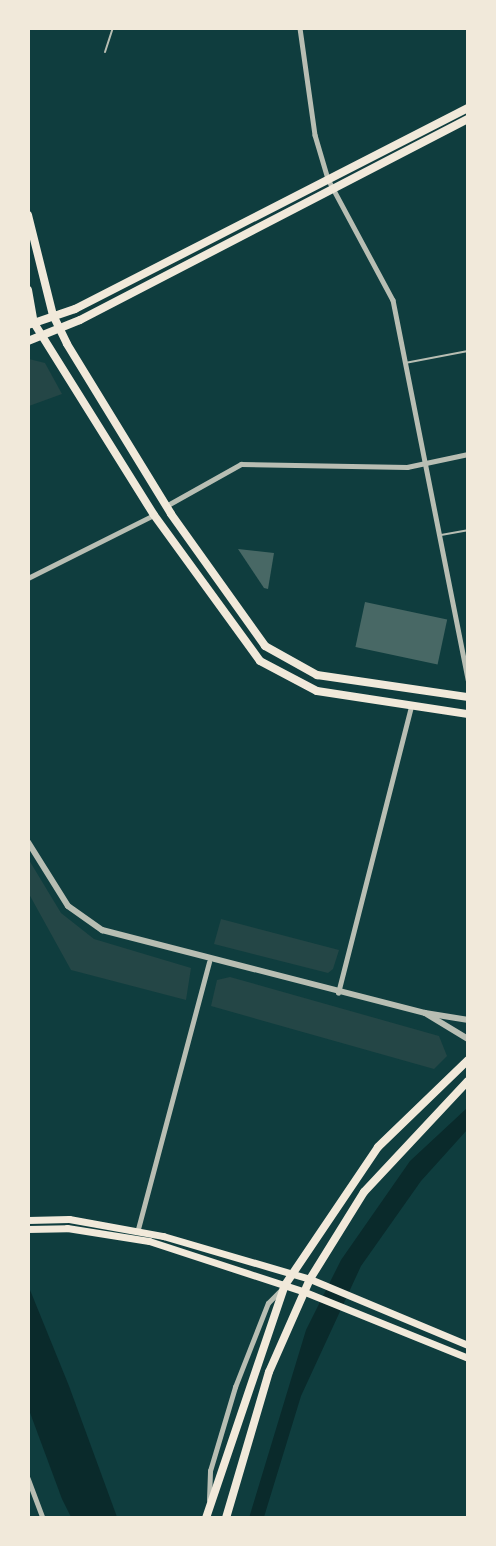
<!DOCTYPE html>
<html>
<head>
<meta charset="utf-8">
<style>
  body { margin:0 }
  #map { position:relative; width:496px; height:1546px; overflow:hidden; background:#0f3d3e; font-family:Literata,serif }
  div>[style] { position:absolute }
  .green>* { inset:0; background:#244646 }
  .water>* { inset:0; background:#0a2a2b }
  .building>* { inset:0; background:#486865; transform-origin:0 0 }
  .service>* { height:2px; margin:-1px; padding:0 1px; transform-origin:1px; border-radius:1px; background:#b8beb3 }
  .minor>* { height:4.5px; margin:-2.25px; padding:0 2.25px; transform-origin:2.25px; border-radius:2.25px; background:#b8beb3 }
  .tertiary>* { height:6px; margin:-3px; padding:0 3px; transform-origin:3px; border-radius:3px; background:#b8beb3 }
  .secondary>* { height:7px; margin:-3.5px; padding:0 3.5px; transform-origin:3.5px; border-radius:3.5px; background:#f1e9da }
  .primary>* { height:8px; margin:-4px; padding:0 4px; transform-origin:4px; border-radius:4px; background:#f1e9da }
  span { translate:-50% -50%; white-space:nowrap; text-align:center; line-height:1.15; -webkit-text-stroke:4.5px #f1e9da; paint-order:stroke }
  .frame { position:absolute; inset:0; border:30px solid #f1e9da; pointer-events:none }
</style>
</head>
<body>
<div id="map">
  <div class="green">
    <i style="clip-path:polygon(29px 359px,45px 363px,62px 394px,29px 406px)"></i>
    <i style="clip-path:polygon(29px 860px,61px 913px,94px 939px,191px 968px,186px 1000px,71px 970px,29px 894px)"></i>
    <i style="clip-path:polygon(221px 919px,339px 950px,333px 969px,328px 973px,214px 944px)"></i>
    <i style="clip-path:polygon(230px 977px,439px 1036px,447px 1056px,434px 1069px,211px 1006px,217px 980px)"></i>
  </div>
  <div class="water">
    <i style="clip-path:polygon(467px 1108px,467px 1130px,421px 1181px,361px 1266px,301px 1396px,264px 1517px,249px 1518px,306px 1330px,341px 1260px,410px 1161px)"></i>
    <i style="clip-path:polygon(28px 1285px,69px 1386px,117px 1517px,71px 1517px,62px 1499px,29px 1410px)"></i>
  </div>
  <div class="building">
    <i style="clip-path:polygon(238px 549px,274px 553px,268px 589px,264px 588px)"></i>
    <i style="left:365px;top:602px;width:84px;height:46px;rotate:12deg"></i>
  </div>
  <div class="service">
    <i style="left:105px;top:52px;width:25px;rotate:-72deg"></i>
    <i style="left:405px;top:363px;width:64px;rotate:-10.8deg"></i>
    <i style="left:441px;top:535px;width:27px;rotate:-10deg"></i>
  </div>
  <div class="minor">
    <i style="left:300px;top:28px;width:108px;rotate:82deg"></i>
    <i style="left:315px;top:135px;width:46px;rotate:73.5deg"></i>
    <i style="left:328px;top:179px;width:137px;rotate:61.8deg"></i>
    <i style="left:393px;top:300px;width:387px;rotate:78.8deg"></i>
    <i style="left:166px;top:506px;width:86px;rotate:-29.2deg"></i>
    <i style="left:241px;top:464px;width:166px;rotate:1deg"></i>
    <i style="left:407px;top:467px;width:62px;rotate:-12deg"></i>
    <i style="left:28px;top:578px;width:141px;rotate:-26.6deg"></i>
    <i style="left:338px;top:993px;width:296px;rotate:-75.7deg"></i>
    <i style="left:138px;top:1229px;width:276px;rotate:-75.1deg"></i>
    <i style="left:28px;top:1478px;width:43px;rotate:69.4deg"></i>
    <i style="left:209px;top:1500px;width:29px;rotate:-88deg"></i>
    <i style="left:210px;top:1471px;width:88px;rotate:-73.4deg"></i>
    <i style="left:235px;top:1387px;width:90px;rotate:-68.6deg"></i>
    <i style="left:268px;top:1303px;width:18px;rotate:-45deg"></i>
  </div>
  <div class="tertiary">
    <i style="left:28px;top:842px;width:75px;rotate:58deg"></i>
    <i style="left:68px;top:906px;width:42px;rotate:35.2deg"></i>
    <i style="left:102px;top:930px;width:333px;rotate:14.4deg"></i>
    <i style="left:425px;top:1013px;width:50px;rotate:31.2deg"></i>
    <i style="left:425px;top:1013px;width:44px;rotate:9.2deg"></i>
  </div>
  <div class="secondary">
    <i style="left:28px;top:1220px;width:41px;rotate:-1.4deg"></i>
    <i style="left:69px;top:1219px;width:96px;rotate:10.3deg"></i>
    <i style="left:163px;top:1236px;width:153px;rotate:16.3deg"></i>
    <i style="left:310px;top:1279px;width:171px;rotate:22.7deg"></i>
    <i style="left:28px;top:1229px;width:39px;rotate:-1deg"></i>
    <i style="left:67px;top:1228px;width:83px;rotate:9deg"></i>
    <i style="left:149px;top:1241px;width:164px;rotate:18.1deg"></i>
    <i style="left:305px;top:1292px;width:176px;rotate:22deg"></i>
  </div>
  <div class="primary">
    <i style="left:28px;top:215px;width:103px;rotate:76deg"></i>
    <i style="left:53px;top:315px;width:32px;rotate:64deg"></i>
    <i style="left:67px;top:344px;width:199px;rotate:58.5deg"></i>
    <i style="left:171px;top:514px;width:162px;rotate:54.5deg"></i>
    <i style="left:265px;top:646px;width:60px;rotate:29.1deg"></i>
    <i style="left:317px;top:675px;width:153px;rotate:8.3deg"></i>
    <i style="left:28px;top:290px;width:34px;rotate:80deg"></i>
    <i style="left:34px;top:323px;width:226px;rotate:58deg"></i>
    <i style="left:154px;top:515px;width:180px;rotate:54deg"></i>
    <i style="left:260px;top:661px;width:64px;rotate:27.8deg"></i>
    <i style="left:317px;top:691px;width:153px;rotate:8.7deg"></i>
    <i style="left:28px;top:325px;width:50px;rotate:-18.8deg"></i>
    <i style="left:75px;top:309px;width:441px;rotate:-27.1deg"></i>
    <i style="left:28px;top:341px;width:56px;rotate:-22deg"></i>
    <i style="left:80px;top:320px;width:437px;rotate:-27.4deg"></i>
    <i style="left:206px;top:1518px;width:246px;rotate:-71.3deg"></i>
    <i style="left:285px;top:1285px;width:166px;rotate:-56deg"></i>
    <i style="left:378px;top:1147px;width:125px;rotate:-44deg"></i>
    <i style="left:226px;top:1518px;width:152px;rotate:-73.6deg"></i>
    <i style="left:269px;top:1372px;width:102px;rotate:-66.2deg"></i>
    <i style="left:310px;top:1279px;width:102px;rotate:-58.2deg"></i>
    <i style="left:364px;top:1192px;width:152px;rotate:-46.9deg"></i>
  </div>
  <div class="frame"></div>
</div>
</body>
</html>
